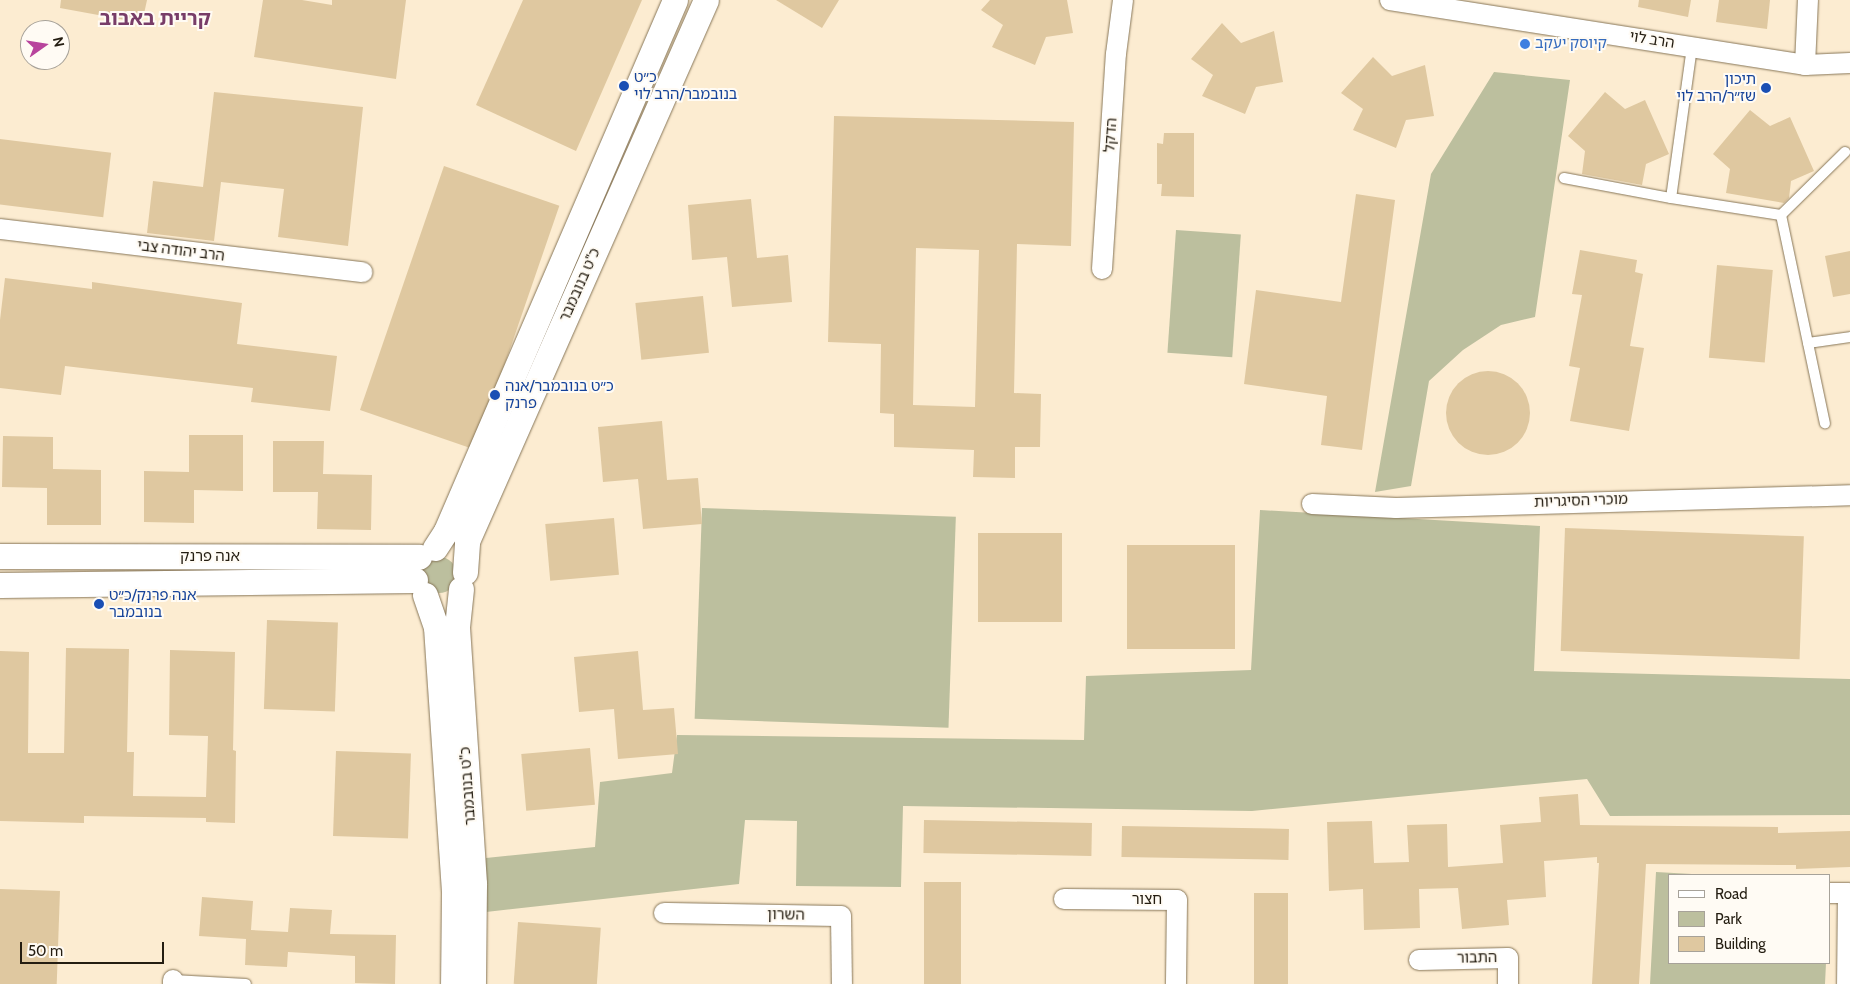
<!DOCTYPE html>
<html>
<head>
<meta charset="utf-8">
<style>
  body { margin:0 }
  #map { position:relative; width:1850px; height:984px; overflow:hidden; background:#fcecd1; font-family:Cabin,"Noto Sans Hebrew",sans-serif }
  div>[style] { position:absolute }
  .green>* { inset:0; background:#bcbf9e; transform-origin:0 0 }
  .round { border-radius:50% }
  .building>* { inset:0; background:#dfc8a0; transform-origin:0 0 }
  .roads { filter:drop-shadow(0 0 1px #877658) drop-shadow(0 0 1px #877658) }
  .service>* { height:10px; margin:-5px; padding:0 5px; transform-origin:5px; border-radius:5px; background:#fff }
  .minor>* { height:20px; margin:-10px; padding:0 10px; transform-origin:10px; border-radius:10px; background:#fff }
  .tertiary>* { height:25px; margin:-12.5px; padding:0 12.5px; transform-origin:12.5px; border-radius:12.5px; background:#fff }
  .dots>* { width:14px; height:14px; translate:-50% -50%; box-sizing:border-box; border:2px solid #fffbf4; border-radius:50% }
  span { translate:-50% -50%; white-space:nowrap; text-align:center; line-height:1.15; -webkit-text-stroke:4px #fffbf4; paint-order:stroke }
  .street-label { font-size:15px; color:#241d11 }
  .shop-label { font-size:15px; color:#366cbe }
  .left { translate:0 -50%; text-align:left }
  .transit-label { font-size:15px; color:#164399 }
  .right { translate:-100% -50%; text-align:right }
  .district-label { font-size:20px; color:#783d68; font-weight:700 }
  .legend { position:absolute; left:1668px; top:874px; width:162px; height:90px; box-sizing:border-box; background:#fffbf4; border:1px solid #a7a299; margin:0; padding:6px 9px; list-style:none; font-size:15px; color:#241d11 }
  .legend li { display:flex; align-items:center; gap:10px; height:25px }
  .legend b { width:25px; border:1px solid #a7a299 }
  .north { position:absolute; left:20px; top:20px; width:50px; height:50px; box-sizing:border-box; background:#fffbf4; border:1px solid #a7a299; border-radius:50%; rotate:77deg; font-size:14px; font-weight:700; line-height:20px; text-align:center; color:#241d11 }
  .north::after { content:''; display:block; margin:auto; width:18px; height:22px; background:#b8449d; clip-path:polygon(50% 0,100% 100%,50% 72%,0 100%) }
  .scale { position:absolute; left:20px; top:942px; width:144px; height:22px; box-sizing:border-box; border:2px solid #241d11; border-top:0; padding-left:6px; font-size:15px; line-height:18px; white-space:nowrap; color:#241d11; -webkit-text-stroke:4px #fffbf4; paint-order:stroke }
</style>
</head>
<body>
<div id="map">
  <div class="green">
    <i style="clip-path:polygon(1494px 72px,1570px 80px,1535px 317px,1501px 325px,1463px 350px,1429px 381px,1411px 486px,1375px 492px,1431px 174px)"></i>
    <i style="left:1176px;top:230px;width:65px;height:123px;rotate:4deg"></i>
    <i style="left:702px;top:508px;width:254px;height:211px;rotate:2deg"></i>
    <i style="clip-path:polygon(1260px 510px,1540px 526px,1534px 671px,1850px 679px,1850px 815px,1610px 816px,1587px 779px,1252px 811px,903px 806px,901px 887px,796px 886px,797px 821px,745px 820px,739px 884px,486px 912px,486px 858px,595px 847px,600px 782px,672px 773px,677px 735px,1084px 740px,1086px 676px,1251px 670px)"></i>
    <i class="round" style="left:421px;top:557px;width:36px;height:36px"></i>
    <i style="clip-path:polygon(1656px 872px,1710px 875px,1669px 875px,1669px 963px,1826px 963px,1825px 984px,1650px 984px)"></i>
  </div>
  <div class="building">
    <i style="clip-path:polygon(61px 0,147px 0,142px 23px,60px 8px)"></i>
    <i style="clip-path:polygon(263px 0,302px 0,332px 5px,332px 0,406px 0,396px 79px,254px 57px)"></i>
    <i style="clip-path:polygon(523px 0,642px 0,576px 151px,476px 105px)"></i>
    <i style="clip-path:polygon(776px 0,839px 0,822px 28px)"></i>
    <i style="clip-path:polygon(990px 0,1067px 0,1073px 33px,1046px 37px,1035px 65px,992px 47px,1003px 25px,981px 10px)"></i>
    <i style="clip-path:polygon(1639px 0,1691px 0,1688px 17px,1638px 7px)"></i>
    <i style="clip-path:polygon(1719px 0,1770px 0,1767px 29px,1716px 22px)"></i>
    <i style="clip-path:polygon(1222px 23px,1241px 43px,1274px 31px,1283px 82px,1256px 87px,1245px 114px,1202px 96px,1213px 75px,1191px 59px)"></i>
    <i style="clip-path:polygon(1373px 57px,1392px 76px,1425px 65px,1434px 116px,1406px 120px,1396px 148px,1353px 130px,1363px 109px,1341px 93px)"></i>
    <i style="clip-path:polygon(214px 92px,363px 107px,348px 246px,278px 237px,284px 189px,221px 182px,214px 241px,147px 233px,153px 181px,203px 187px)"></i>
    <i style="clip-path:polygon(1605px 92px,1625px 109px,1645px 100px,1669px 154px,1646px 164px,1642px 185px,1582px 174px,1585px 151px,1568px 136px)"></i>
    <i style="clip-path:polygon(1750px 110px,1770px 126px,1790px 117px,1814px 171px,1791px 181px,1789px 198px,1784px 203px,1726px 193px,1730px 169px,1713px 154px)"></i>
    <i style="clip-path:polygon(evenodd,834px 116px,1074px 122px,1071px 246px,1017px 244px,1014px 393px,1041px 394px,1040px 447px,1015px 447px,1015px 478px,973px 477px,974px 450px,894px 447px,894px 414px,880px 413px,881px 344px,828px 342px,834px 116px,916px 248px,979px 250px,975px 407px,913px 405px,916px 248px)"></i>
    <i style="clip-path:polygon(1164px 133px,1194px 133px,1194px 197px,1161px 196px,1162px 184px,1157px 184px,1157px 143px,1163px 144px)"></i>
    <i style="left:0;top:139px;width:112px;height:65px;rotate:7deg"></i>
    <i style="left:444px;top:166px;width:122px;height:258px;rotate:19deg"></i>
    <i style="clip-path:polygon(1356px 194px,1395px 200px,1362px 450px,1321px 445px,1327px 396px,1244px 384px,1256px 290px,1341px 302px)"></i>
    <i style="clip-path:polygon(751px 199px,757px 258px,788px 255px,792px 302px,732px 307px,727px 257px,692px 260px,688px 205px)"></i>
    <i style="clip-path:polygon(1580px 250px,1637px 260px,1635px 272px,1643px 274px,1630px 346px,1644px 348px,1629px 431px,1570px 421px,1580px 368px,1569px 366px,1582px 295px,1572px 294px)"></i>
    <i style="clip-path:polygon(1850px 251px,1850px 294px,1833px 297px,1825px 256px)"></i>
    <i style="left:1717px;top:265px;width:56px;height:93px;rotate:5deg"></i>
    <i style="clip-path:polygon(5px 278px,92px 289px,92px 282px,242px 303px,237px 344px,337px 356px,330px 411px,251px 402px,253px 388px,65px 366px,61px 395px,0 388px,0 320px)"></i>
    <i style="left:703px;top:296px;width:57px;height:68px;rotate:84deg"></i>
    <i class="round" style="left:1446px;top:371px;width:84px;height:84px"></i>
    <i style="clip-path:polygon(662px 421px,667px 480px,698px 478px,702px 524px,643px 529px,638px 479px,603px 482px,598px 427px)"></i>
    <i style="clip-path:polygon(189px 435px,243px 435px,243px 491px,194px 490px,194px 523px,144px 522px,144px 471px,189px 472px)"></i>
    <i style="clip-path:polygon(3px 436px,53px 437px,53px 469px,101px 470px,101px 525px,47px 525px,47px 488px,2px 487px)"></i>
    <i style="clip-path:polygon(273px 441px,324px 441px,323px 474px,372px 475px,371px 530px,317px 529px,318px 492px,273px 492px)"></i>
    <i style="left:614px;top:518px;width:57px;height:69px;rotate:85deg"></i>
    <i style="left:1565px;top:528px;width:239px;height:123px;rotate:2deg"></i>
    <i style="left:978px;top:533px;width:84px;height:89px"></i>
    <i style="left:1127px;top:545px;width:108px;height:104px"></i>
    <i style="left:267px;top:620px;width:71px;height:89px;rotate:2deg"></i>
    <i style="clip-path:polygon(66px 648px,129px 649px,127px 752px,134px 752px,133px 796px,206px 797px,208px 736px,169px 735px,170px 650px,235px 652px,233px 750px,236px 751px,235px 823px,206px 822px,206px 818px,84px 816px,84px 823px,0 821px,0 651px,29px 652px,28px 753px,64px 753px)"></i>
    <i style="clip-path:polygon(638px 651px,643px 710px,674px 708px,678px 754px,618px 759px,614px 709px,579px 712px,574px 657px)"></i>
    <i style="left:590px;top:748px;width:57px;height:69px;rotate:85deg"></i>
    <i style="left:336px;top:751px;width:75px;height:85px;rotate:2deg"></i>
    <i style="clip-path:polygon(1578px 794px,1580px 825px,1778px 827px,1778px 833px,1850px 831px,1850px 867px,1796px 869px,1796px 865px,1646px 864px,1639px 984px,1592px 984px,1599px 863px,1597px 863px,1597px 857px,1544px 861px,1546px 897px,1507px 900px,1509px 925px,1462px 929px,1458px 888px,1419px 889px,1420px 928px,1364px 930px,1363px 889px,1329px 891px,1327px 822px,1372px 821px,1374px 863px,1409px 862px,1407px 825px,1447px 824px,1448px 867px,1503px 863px,1500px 825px,1541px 822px,1539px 797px)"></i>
    <i style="left:924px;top:820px;width:168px;height:33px;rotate:1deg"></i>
    <i style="left:1122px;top:826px;width:167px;height:31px;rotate:1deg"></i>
    <i style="left:924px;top:882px;width:37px;height:102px"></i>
    <i style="left:0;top:889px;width:60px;height:95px;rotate:2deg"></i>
    <i style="left:1254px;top:893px;width:34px;height:91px"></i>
    <i style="clip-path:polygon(202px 897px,253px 901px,251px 930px,288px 932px,290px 908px,332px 910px,330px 934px,396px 935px,395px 984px,355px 983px,355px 956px,288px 952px,287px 967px,245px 965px,246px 939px,199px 936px)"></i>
    <i style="left:518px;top:922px;width:83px;height:62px;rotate:4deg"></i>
  </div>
  <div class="roads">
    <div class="service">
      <i style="left:1692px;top:47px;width:152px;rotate:97.9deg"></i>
      <i style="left:1671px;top:198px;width:111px;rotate:8.8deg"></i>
      <i style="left:1781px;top:215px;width:213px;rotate:78.1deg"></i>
      <i style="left:1564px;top:178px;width:109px;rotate:10.6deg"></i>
      <i style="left:1781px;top:215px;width:90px;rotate:-44.5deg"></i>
      <i style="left:1808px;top:343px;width:42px;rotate:-8.1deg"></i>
      <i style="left:173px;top:980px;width:73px;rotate:3.1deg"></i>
    </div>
    <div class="minor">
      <i style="left:1390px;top:0;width:420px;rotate:8.9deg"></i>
      <i style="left:1805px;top:65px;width:45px;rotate:-2.5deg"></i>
      <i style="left:1805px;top:65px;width:65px;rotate:-87.4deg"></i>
      <i style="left:0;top:229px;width:365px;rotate:6.8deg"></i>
      <i style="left:1102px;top:269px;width:215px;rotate:-86.3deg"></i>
      <i style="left:1116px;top:54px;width:54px;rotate:-82.6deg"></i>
      <i style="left:1312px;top:504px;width:84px;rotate:2.7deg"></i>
      <i style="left:1396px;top:508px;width:454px;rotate:-1.6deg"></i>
      <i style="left:1829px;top:893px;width:19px"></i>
      <i style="left:1848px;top:893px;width:91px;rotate:90.6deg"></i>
      <i style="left:1064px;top:899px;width:113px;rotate:0.5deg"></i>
      <i style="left:1177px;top:900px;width:84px;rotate:90.7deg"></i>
      <i style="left:664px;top:913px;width:177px;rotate:1deg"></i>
      <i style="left:841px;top:916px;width:68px;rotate:89.2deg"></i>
      <i style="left:1419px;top:960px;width:89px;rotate:-1.3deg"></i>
      <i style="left:1508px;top:958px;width:26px;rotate:90deg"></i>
      <i style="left:173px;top:980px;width:4px;rotate:90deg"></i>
    </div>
    <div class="tertiary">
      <i style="left:435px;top:548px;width:20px;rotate:-57deg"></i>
      <i style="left:446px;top:531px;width:578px;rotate:-66.67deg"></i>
      <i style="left:0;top:556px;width:419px;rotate:0.1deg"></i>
      <i style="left:465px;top:572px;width:31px;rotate:-86deg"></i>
      <i style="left:467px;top:541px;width:591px;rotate:-66.17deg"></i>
      <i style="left:0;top:585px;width:415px;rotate:-0.7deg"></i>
      <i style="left:461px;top:589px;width:38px;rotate:96deg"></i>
      <i style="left:457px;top:627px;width:258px;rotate:86.2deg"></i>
      <i style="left:474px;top:884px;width:100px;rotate:90.6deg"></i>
      <i style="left:425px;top:595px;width:34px;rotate:71deg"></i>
      <i style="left:436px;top:627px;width:268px;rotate:86.1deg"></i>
      <i style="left:454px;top:894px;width:90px;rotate:90.6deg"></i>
    </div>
  </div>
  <div class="dots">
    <i style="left:1525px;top:44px;background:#3f7fe0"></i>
    <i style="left:624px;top:86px;background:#1a4fb4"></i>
    <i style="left:1766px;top:88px;background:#1a4fb4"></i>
    <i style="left:495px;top:395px;background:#1a4fb4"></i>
    <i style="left:99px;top:604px;background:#1a4fb4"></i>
  </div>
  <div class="street-label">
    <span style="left:1652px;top:40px;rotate:9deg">הרב לוי</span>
    <span style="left:1111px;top:135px;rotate:-86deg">הדקל</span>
    <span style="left:181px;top:251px;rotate:7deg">הרב יהודה צבי</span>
    <span style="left:580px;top:285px;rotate:-66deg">כ"ט בנובמבר</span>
    <span style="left:1581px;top:501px;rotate:-2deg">מוכרי הסיגריות</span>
    <span style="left:210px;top:557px">אנה פרנק</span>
    <span style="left:468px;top:786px;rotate:-94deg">כ"ט בנובמבר</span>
    <span style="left:1147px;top:900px">חצור</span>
    <span style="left:786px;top:915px;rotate:1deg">השרון</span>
    <span style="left:1477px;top:958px;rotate:-1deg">התבור</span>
  </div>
  <div class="shop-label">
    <span class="left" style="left:1535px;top:44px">קיוסק יעקב</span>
  </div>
  <div class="transit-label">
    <span class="left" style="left:634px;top:86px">כ״ט<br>בנובמבר/הרב לוי</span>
    <span class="right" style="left:1756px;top:88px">תיכון<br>שז״ר/הרב לוי</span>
    <span class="left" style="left:505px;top:395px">כ״ט בנובמבר/אנה<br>פרנק</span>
    <span class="left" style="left:109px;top:604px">אנה פרנק/כ״ט<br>בנובמבר</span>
  </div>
  <div class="district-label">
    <span style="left:155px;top:18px">קריית באבוב</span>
  </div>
  <ul class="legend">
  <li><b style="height:6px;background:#fff"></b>Road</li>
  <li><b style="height:14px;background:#bcbf9e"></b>Park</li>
  <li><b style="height:14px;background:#dfc8a0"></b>Building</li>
  </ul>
  <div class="north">N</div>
  <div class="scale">50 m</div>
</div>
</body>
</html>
